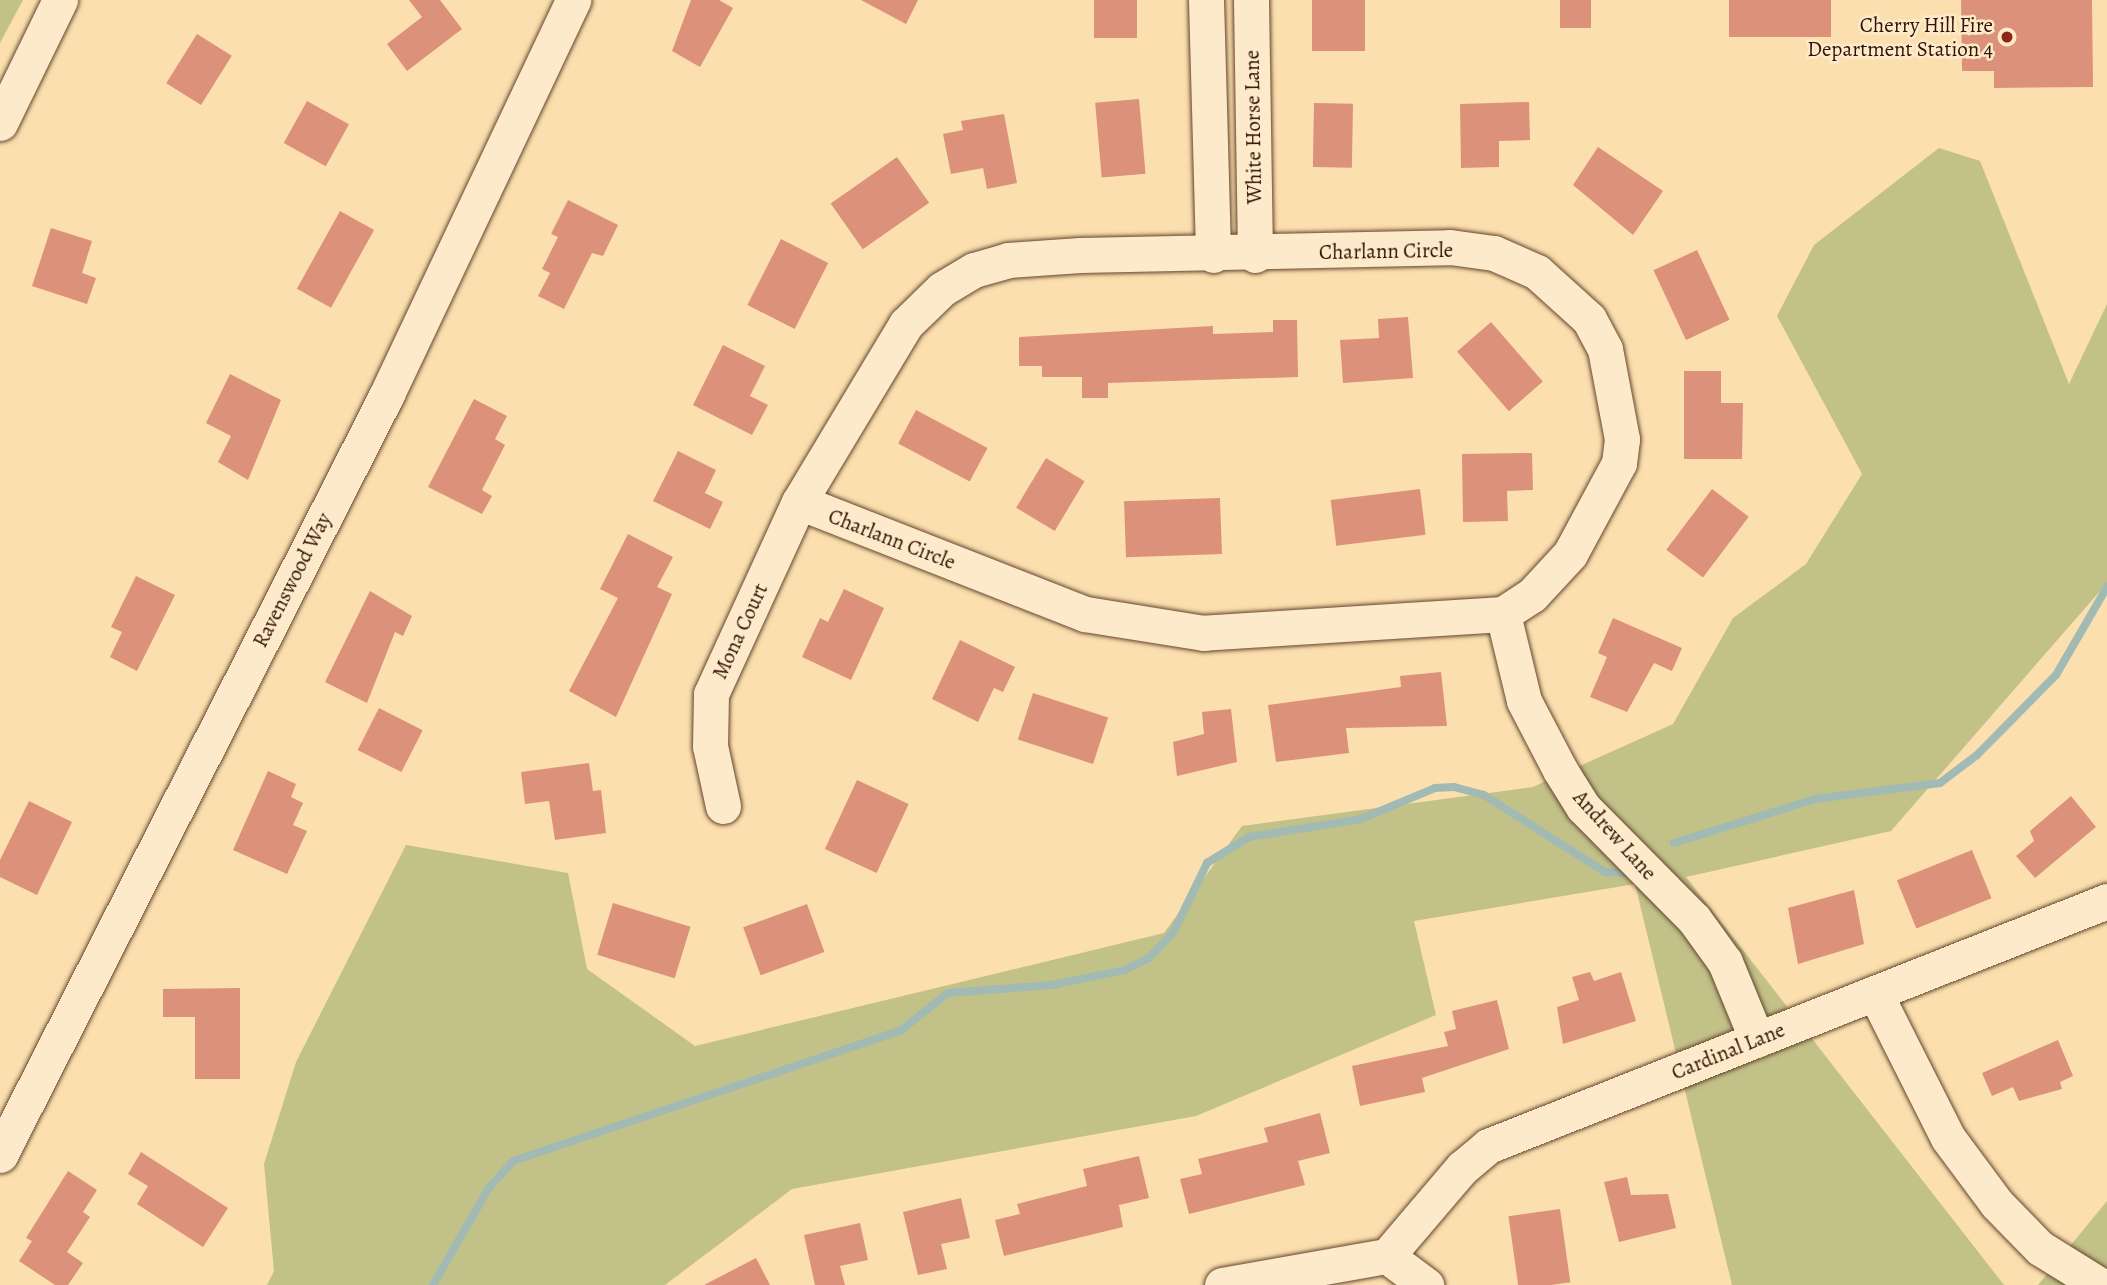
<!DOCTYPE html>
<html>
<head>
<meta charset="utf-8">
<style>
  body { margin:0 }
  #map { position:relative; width:2107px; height:1285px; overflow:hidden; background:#fcdfae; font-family:Alegreya,serif }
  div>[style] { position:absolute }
  .green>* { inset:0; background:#c2c188 }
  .stream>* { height:8px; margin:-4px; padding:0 4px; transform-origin:4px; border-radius:4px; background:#a2bab4 }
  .building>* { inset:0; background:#dc917a; transform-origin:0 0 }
  .roads { filter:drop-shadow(0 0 2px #64462e) drop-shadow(0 0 2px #64462e) }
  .minor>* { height:35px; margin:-17.5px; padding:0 17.5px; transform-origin:17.5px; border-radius:17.5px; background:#fdeaca }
  .dots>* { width:19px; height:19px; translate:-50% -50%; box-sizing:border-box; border:4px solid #fdeaca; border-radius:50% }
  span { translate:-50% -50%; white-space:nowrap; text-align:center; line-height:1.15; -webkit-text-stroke:5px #fdeaca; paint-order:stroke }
  .poi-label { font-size:21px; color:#321303 }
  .right { translate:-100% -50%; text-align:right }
  .street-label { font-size:21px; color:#321303 }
</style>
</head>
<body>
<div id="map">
  <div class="green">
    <i style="clip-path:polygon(0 0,23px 0,0 43px)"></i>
    <i style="clip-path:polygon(1939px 148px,1980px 161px,2069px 384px,2107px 304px,2107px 583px,1891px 831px,1686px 877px,2004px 1285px,1732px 1285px,1635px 884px,1414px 921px,1436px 1015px,1196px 1116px,792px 1189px,665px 1285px,267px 1285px,274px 1271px,264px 1164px,296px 1062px,406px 845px,568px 873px,587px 969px,695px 1046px,1164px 933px,1242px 826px,1533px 787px,1673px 724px,1733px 618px,1806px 564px,1862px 474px,1777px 316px,1814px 245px)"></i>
    <i style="clip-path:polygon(2107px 1201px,2107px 1285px,2038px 1285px)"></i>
  </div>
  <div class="stream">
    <i style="left:1674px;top:843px;width:148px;rotate:-17.3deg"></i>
    <i style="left:1815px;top:799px;width:126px;rotate:-7.3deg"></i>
    <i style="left:1940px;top:783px;width:46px;rotate:-37.1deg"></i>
    <i style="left:1977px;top:755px;width:112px;rotate:-45.4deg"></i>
    <i style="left:2056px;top:675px;width:102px;rotate:-59.9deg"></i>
    <i style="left:433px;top:1285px;width:111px;rotate:-60.2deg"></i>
    <i style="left:488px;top:1189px;width:38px;rotate:-48deg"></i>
    <i style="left:513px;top:1161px;width:408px;rotate:-18.6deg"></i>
    <i style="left:900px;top:1031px;width:61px;rotate:-38.4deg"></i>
    <i style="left:948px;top:993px;width:104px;rotate:-4.4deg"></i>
    <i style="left:1052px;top:985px;width:75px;rotate:-11.6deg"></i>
    <i style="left:1125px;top:970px;width:27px;rotate:-27deg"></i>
    <i style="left:1149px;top:958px;width:37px;rotate:-47deg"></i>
    <i style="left:1174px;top:931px;width:76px;rotate:-64.1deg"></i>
    <i style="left:1207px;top:863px;width:49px;rotate:-31.8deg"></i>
    <i style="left:1249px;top:837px;width:113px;rotate:-9.1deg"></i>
    <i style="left:1361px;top:819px;width:80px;rotate:-22.7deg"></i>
    <i style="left:1435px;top:788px;width:19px;rotate:-3deg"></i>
    <i style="left:1454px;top:787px;width:31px;rotate:15deg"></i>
    <i style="left:1484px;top:795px;width:143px;rotate:32.5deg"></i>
    <i style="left:1605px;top:872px;width:22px;rotate:3deg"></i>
  </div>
  <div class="building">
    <i style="clip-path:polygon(409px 0,440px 0,462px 29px,407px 71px,387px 44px,422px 17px)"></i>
    <i style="clip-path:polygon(691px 0,719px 0,733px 8px,700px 67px,672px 51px)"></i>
    <i style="clip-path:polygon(861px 0,918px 0,906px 24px)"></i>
    <i style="left:1094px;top:0;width:43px;height:38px"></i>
    <i style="left:1312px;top:0;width:53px;height:51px"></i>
    <i style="left:1560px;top:0;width:31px;height:28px"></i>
    <i style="left:1729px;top:0;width:102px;height:37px"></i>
    <i style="clip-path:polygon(1961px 0,2092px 0,2093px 87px,1994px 88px,1994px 71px,1962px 71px)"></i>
    <i style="left:197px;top:34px;width:41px;height:58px;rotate:32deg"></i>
    <i style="left:1139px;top:99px;width:75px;height:44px;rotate:85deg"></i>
    <i style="left:307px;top:101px;width:48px;height:48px;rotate:29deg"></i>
    <i style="clip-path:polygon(1529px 102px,1530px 140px,1499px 141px,1499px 167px,1461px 168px,1460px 104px)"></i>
    <i style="left:1314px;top:103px;width:39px;height:64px;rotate:1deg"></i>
    <i style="clip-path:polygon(1004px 114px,1017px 183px,987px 189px,983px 168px,951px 174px,943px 134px,963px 130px,961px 121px)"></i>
    <i style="clip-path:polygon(1598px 147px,1663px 191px,1633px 235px,1573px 185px)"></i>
    <i style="left:897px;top:157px;width:56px;height:81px;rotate:55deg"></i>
    <i style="clip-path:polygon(568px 200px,618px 225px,603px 256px,592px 253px,564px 309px,538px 296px,550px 273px,542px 269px,558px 237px,551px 234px)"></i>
    <i style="left:340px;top:211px;width:39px;height:89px;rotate:29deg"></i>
    <i style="clip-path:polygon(51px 228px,92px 241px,82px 273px,96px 278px,87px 304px,32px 286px)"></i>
    <i style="left:781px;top:239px;width:53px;height:74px;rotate:27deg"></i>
    <i style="left:1697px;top:250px;width:77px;height:48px;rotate:65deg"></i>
    <i style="clip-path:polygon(1408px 317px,1413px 378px,1343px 383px,1340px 340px,1379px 338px,1378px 319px)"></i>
    <i style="clip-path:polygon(1273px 320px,1297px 320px,1298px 377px,1108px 383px,1108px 398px,1082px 398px,1082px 377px,1042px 377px,1042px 366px,1019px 366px,1019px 337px,1213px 326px,1213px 334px,1273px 332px)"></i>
    <i style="left:1491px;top:322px;width:79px;height:45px;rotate:49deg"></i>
    <i style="clip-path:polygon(723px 345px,765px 366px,750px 396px,768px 405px,752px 435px,693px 405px)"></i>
    <i style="clip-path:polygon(1684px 371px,1721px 371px,1721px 403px,1743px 403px,1742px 459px,1684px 459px)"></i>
    <i style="clip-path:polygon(230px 374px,281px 400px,248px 480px,218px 462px,231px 436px,206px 423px)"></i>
    <i style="clip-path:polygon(474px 399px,507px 416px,495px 439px,505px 445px,482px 490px,492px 496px,482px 514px,428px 487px)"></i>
    <i style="left:916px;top:410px;width:81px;height:38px;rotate:28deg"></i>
    <i style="clip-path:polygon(678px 451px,716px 470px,705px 493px,723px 502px,710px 529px,653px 501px)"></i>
    <i style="clip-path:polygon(1532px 453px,1533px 490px,1507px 491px,1508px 521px,1463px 522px,1462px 454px)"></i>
    <i style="left:1046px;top:458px;width:45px;height:58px;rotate:31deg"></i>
    <i style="left:1420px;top:489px;width:46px;height:90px;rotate:83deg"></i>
    <i style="left:1712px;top:489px;width:46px;height:76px;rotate:37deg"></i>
    <i style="left:1220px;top:498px;width:56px;height:96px;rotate:88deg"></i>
    <i style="clip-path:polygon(628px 534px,673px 557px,657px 587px,672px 594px,616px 717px,569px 691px,618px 598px,600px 589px)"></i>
    <i style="clip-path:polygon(136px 576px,175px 595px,137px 671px,110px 657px,122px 632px,111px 627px)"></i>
    <i style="clip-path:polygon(844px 589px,884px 608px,851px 680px,802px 657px,820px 618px,828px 622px)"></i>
    <i style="clip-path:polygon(370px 591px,412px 616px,403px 636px,395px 632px,367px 703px,325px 682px)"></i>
    <i style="clip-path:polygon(1613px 618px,1682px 648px,1672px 671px,1654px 663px,1627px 712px,1590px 697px,1607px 657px,1598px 653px)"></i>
    <i style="clip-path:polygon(960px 640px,1015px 667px,1003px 692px,994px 688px,978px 722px,932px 699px)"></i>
    <i style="clip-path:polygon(1441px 672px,1447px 726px,1346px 728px,1349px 753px,1276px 762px,1268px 705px,1401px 687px,1400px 676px)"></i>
    <i style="left:1033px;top:693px;width:79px;height:49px;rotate:18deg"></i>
    <i style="left:379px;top:708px;width:49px;height:47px;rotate:27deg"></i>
    <i style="clip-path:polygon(1231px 709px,1237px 762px,1177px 776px,1173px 742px,1204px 734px,1202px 712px)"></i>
    <i style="clip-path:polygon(589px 763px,593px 791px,601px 790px,606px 833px,555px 840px,549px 801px,525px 804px,521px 772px)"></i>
    <i style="clip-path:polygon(268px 771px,296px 784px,291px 797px,303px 803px,293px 825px,307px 831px,287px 874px,233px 850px)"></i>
    <i style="left:857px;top:780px;width:57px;height:76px;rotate:25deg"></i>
    <i style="clip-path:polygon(2071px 796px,2096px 827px,2035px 878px,2016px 856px,2034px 841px,2030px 831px)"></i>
    <i style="clip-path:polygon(29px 801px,72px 822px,37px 895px,0 877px,0 860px)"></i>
    <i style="left:1972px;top:850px;width:52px;height:81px;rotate:68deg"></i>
    <i style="clip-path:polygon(1854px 890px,1864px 944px,1798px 964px,1788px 908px)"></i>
    <i style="left:613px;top:903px;width:81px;height:54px;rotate:17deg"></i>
    <i style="left:807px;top:904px;width:51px;height:68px;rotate:70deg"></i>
    <i style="clip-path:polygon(1590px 972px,1594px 981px,1621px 972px,1636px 1021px,1563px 1044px,1557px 1007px,1579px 1000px,1572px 977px)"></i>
    <i style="clip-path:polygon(240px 988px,240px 1079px,195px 1079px,195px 1017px,163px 1017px,163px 989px)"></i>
    <i style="clip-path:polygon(1497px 1000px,1509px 1049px,1422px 1078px,1425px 1092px,1360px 1106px,1352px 1066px,1448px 1046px,1444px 1032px,1456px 1029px,1452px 1011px)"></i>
    <i style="clip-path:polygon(2058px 1040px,2073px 1076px,2060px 1082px,2062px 1089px,2019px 1101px,2013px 1087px,1992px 1096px,1982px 1073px)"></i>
    <i style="clip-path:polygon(1320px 1113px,1330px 1153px,1298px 1161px,1305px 1185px,1189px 1214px,1180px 1179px,1202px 1174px,1198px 1159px,1268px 1142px,1264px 1128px)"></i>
    <i style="clip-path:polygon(141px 1152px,228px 1208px,203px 1247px,137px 1204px,148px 1186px,128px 1174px)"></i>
    <i style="clip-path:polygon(1139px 1156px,1149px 1198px,1119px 1205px,1123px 1227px,1004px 1256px,995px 1220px,1020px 1214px,1017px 1204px,1087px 1186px,1083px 1169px)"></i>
    <i style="clip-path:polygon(68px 1171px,97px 1190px,83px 1212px,90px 1217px,67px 1252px,83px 1263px,68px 1285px,55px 1285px,19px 1261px,32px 1241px,26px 1238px)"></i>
    <i style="clip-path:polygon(1627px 1177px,1631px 1195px,1668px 1194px,1676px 1228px,1619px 1242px,1604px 1182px)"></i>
    <i style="clip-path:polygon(961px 1198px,970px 1238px,941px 1244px,947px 1269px,918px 1275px,903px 1212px)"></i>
    <i style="left:1560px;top:1209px;width:74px;height:52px;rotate:82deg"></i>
    <i style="clip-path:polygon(860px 1223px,868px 1260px,840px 1266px,845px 1285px,815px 1285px,804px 1235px)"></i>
    <i style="clip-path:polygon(756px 1258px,770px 1285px,704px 1285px)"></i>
  </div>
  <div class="roads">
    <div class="minor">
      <i style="left:1206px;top:0;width:255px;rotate:88.4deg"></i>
      <i style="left:1251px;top:0;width:255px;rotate:89.1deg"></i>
      <i style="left:0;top:123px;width:137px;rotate:-64deg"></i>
      <i style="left:1503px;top:614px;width:89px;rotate:76.4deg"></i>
      <i style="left:1524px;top:701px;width:78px;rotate:62.4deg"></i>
      <i style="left:1560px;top:770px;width:44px;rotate:58.1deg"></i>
      <i style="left:1583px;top:807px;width:158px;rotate:45.3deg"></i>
      <i style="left:1694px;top:919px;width:53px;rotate:54.2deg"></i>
      <i style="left:1725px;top:962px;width:84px;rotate:67.7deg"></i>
      <i style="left:723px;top:806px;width:61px;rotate:-102.2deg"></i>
      <i style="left:710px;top:746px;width:52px;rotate:-88.9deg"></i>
      <i style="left:711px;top:694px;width:211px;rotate:-65.4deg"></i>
      <i style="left:799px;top:502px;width:208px;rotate:-59deg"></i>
      <i style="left:906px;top:324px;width:50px;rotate:-44.2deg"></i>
      <i style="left:942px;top:289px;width:37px;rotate:-31deg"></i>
      <i style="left:974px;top:270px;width:35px;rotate:-16deg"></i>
      <i style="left:1008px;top:260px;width:72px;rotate:-4deg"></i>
      <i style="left:1080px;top:255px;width:370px;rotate:-1.2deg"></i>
      <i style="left:1450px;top:247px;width:44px;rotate:7.8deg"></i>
      <i style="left:1494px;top:253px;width:47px;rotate:23.8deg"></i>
      <i style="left:1537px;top:272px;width:70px;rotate:42.1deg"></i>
      <i style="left:1589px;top:319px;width:34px;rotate:62deg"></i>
      <i style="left:1605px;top:349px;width:92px;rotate:79.3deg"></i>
      <i style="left:1622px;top:439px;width:24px;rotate:97deg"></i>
      <i style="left:1619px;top:463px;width:103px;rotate:118.3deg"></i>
      <i style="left:1570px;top:554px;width:56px;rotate:132.8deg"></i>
      <i style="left:1532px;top:595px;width:35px;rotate:147deg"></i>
      <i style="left:1503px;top:614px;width:300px;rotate:176.4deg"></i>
      <i style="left:1204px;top:633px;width:121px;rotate:-170.9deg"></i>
      <i style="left:1085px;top:614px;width:307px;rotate:-158.6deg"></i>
      <i style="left:1875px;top:993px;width:162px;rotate:63.3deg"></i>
      <i style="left:1948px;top:1138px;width:82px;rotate:53.4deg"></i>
      <i style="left:1997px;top:1204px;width:62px;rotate:45.7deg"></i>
      <i style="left:2040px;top:1248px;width:70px;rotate:31.7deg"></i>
      <i style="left:0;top:1155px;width:854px;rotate:-63.04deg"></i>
      <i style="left:387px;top:394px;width:436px;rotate:-64.7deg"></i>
      <i style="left:1387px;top:1256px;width:116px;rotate:-49.6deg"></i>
      <i style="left:1462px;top:1168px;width:34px;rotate:-40deg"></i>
      <i style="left:1488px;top:1146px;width:666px;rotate:-21.59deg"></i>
      <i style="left:1222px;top:1285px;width:168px;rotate:-10deg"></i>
      <i style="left:1387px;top:1256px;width:49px;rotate:36.6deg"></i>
    </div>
  </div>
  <div class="dots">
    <i style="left:2007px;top:37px;background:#8f2418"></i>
  </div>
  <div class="poi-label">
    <span class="right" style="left:1993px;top:37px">Cherry Hill Fire<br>Department Station 4</span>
  </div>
  <div class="street-label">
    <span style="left:1253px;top:127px;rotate:-91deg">White Horse Lane</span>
    <span style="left:1386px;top:251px;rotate:-1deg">Charlann Circle</span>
    <span style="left:892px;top:539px;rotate:21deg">Charlann Circle</span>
    <span style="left:292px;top:580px;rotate:-63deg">Ravenswood Way</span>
    <span style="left:740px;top:631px;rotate:-65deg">Mona Court</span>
    <span style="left:1615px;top:835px;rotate:48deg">Andrew Lane</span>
    <span style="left:1728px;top:1051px;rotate:-22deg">Cardinal Lane</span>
  </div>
</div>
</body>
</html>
